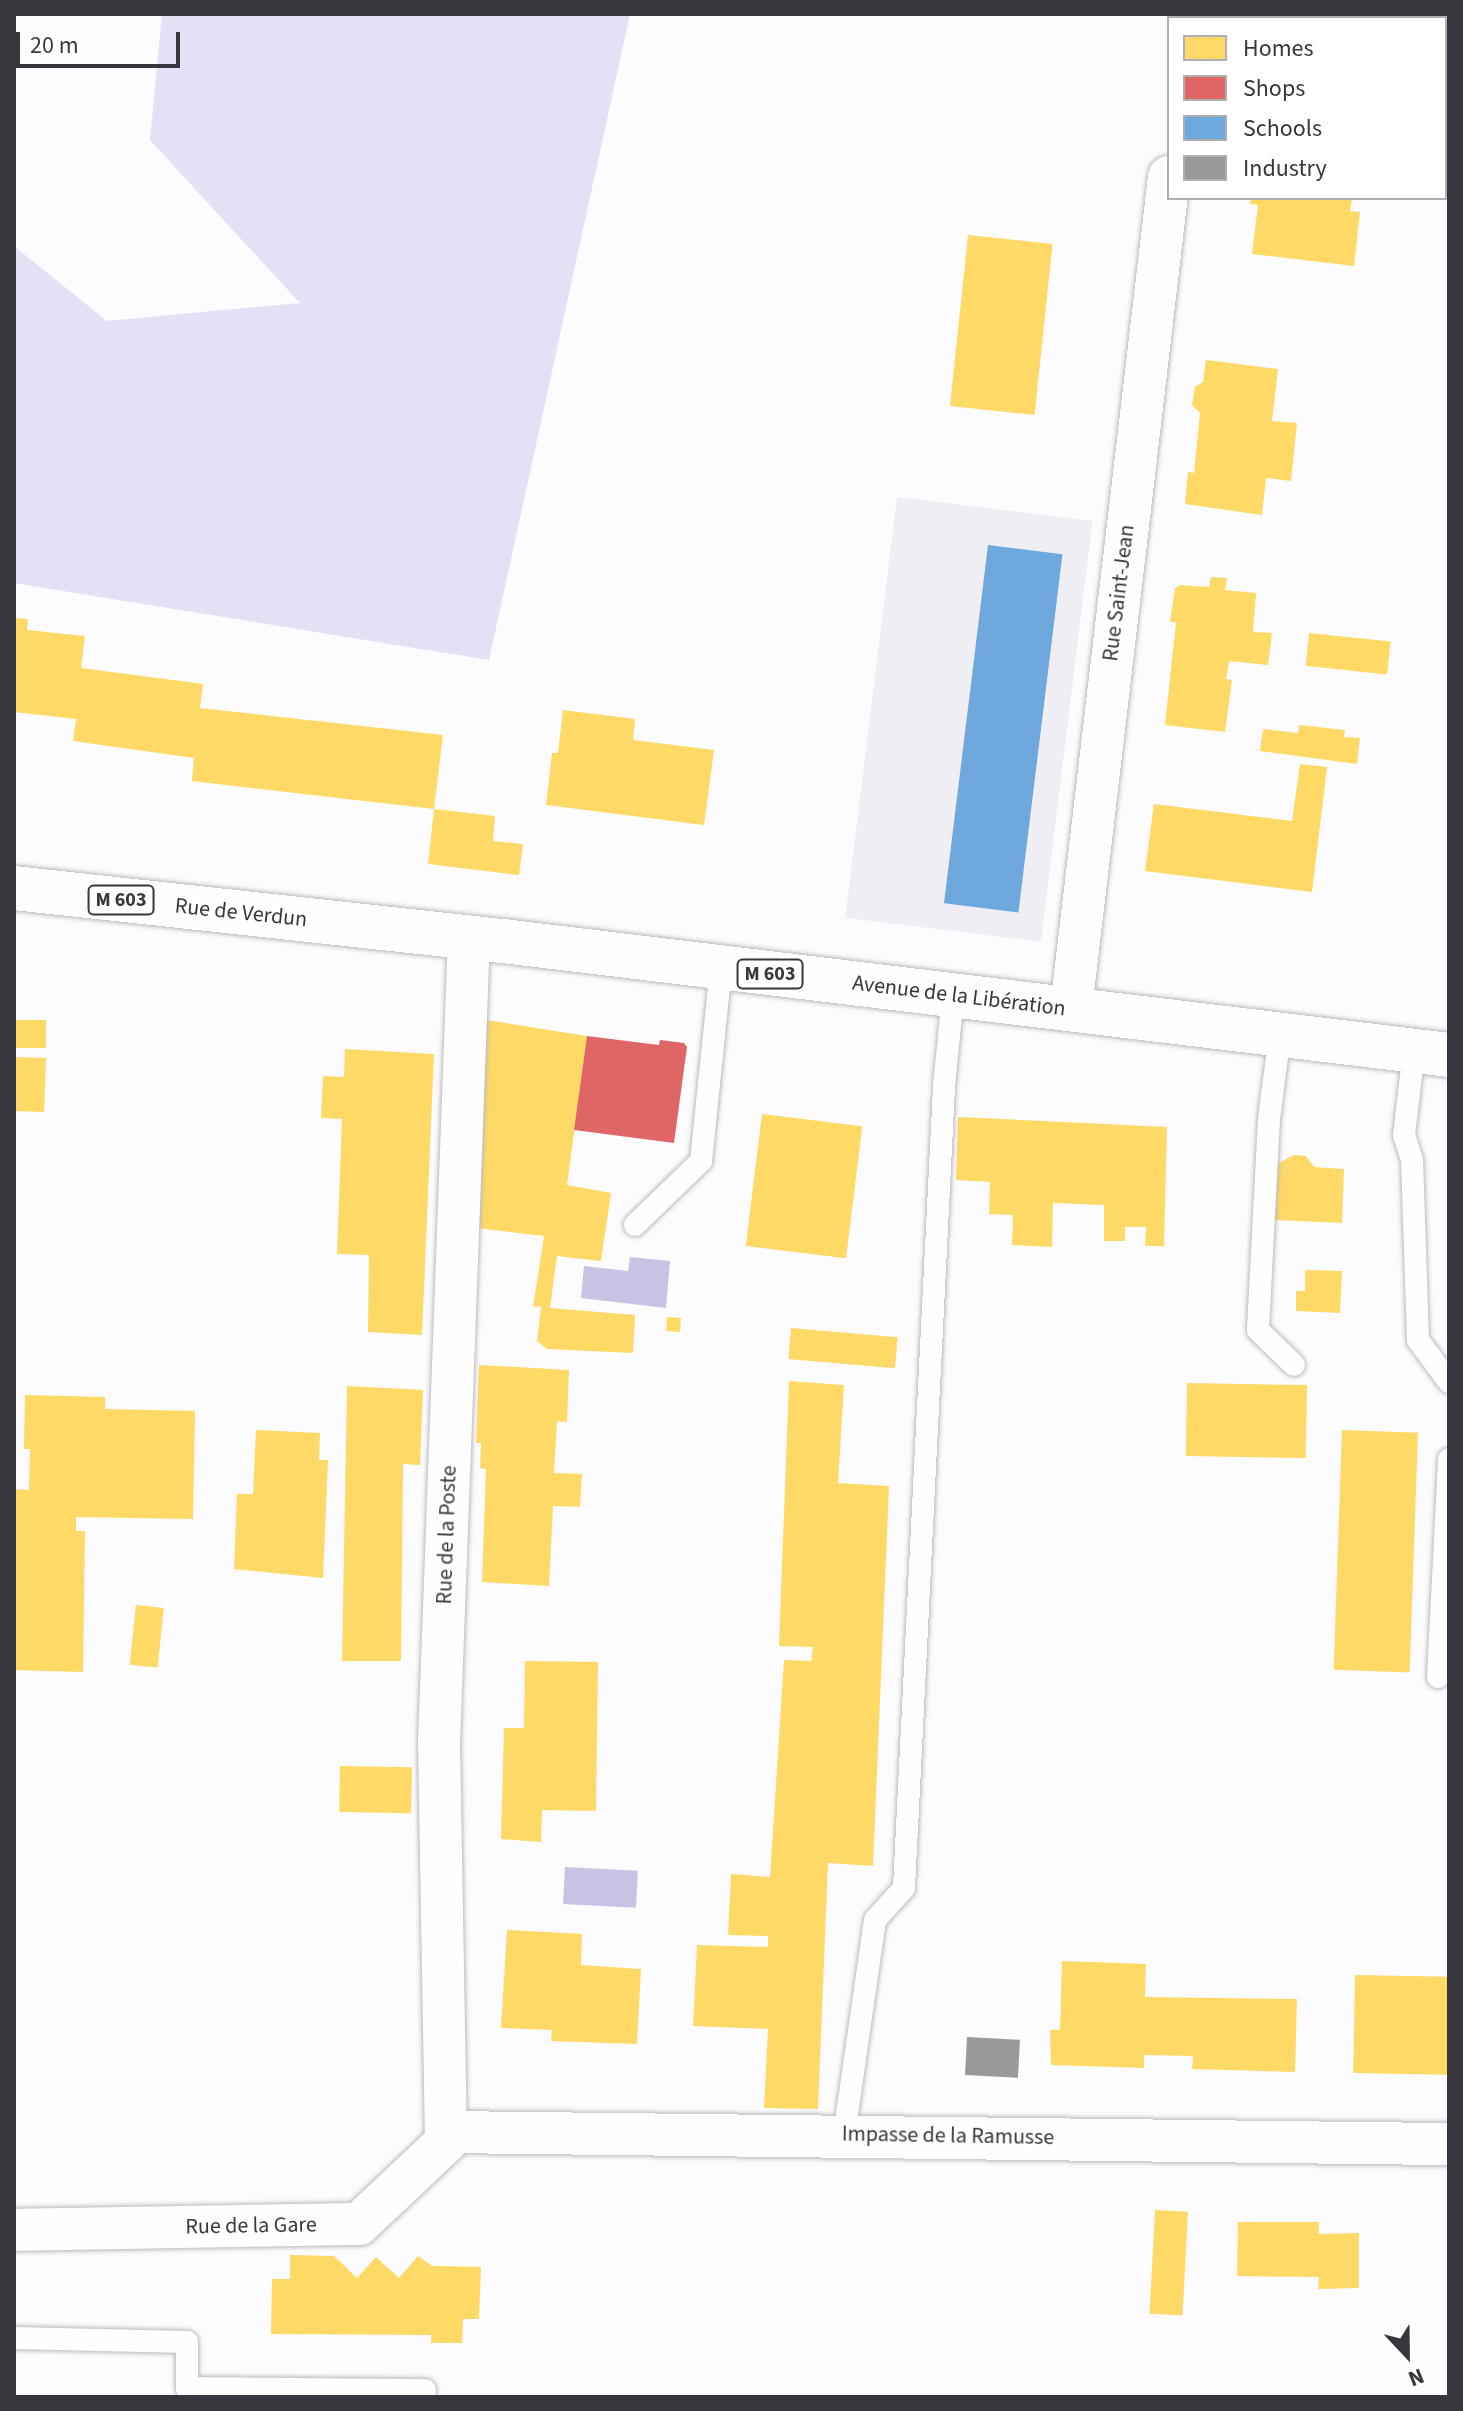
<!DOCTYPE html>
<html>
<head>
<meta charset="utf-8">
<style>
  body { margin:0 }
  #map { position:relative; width:1463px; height:2411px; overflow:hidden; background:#fcfbfd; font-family:"Source Sans 3",sans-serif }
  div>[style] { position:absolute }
  .built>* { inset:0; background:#f0eef5; transform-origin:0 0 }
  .green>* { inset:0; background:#e5e0f6 }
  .water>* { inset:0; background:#c9c2e2; transform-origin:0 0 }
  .homes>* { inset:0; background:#ffd966; transform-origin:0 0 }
  .shops>* { inset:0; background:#e06666 }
  .schools>* { inset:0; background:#6fa8dc; transform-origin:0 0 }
  .industry>* { inset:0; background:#999; transform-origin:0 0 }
  .roads { filter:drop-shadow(0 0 2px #bbbabe) drop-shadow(0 0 2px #bbbabe) }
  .service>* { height:22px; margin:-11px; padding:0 11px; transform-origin:11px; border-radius:11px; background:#fffeff }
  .minor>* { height:42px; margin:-21px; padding:0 21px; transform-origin:21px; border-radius:21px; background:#fffeff }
  .primary>* { height:44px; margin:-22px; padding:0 22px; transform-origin:22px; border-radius:22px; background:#fffeff }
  span { translate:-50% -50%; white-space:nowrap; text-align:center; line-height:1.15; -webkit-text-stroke:8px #fff; paint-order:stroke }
  .shield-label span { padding:2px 6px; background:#fff; border:2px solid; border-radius:6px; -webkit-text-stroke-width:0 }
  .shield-label { font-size:20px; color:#37363d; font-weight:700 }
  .street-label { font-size:22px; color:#37363d }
  .frame { position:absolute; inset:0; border:16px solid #37363d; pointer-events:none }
  .legend { position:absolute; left:1167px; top:16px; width:280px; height:184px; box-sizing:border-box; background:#fff; border:2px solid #afafb1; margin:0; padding:10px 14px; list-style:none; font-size:24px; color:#37363d }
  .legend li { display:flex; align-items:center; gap:16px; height:40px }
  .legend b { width:40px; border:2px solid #afafb1 }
  .north { position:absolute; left:1367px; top:2315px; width:80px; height:80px; -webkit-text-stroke:6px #fff; paint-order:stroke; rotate:158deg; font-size:22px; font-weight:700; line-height:32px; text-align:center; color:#37363d }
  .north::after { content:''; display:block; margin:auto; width:28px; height:36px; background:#37363d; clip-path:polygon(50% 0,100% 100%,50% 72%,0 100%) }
  .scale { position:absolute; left:16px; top:32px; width:164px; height:36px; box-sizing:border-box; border:4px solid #37363d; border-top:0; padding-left:10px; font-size:24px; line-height:28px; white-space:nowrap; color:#37363d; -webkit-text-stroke:6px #fff; paint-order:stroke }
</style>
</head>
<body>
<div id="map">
  <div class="built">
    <i style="left:897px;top:497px;width:197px;height:424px;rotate:7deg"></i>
  </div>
  <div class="green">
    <i style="clip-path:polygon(162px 14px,630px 14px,489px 660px,14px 583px,14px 246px,107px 321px,300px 303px,150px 140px)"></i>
  </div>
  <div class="water">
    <i style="clip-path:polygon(630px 1257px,670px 1261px,666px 1308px,581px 1298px,584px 1266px,628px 1271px)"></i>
    <i style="left:565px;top:1867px;width:73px;height:37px;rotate:3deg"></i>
  </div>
  <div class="homes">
    <i style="clip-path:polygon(1251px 198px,1352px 198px,1350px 211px,1360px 212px,1354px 266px,1252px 254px,1258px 205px,1250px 204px)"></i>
    <i style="left:968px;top:235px;width:85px;height:172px;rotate:6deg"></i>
    <i style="clip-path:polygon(1206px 360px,1278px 369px,1272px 421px,1297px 423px,1291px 481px,1266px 478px,1262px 515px,1185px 504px,1188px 472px,1194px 473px,1200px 413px,1192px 405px,1195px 387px,1203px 382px)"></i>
    <i style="clip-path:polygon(1211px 577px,1227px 578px,1225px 590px,1256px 593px,1253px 632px,1272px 633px,1268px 665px,1229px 661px,1226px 679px,1232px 680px,1225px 732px,1165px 725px,1176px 622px,1170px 622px,1175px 588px,1180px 585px,1209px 587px)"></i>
    <i style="clip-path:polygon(14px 618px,28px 619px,27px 630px,85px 636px,81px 668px,203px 684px,200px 708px,443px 735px,434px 809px,495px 816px,493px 841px,523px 844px,519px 875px,428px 864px,434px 809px,192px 781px,194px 758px,73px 741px,76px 719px,14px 712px)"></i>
    <i style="left:1309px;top:633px;width:82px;height:33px;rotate:6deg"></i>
    <i style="clip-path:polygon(563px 710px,635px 719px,633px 740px,714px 750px,704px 825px,546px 805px,552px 753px,558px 753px)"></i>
    <i style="clip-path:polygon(1299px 725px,1345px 730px,1344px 737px,1360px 738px,1357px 764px,1260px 751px,1263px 729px,1298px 733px)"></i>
    <i style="clip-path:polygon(1300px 764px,1327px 767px,1312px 892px,1145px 871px,1154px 804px,1292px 821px)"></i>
    <i style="left:14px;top:1020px;width:32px;height:28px"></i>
    <i style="clip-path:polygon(486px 1020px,587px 1036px,567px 1185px,611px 1193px,601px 1261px,557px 1256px,550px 1308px,635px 1315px,633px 1353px,547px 1349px,537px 1341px,541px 1306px,533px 1307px,544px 1236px,476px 1228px)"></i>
    <i style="clip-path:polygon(345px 1049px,434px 1054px,422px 1335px,368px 1332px,369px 1255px,337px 1254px,342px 1119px,321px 1118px,323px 1076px,344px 1077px)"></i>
    <i style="left:14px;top:1057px;width:32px;height:54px;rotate:2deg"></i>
    <i style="left:762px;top:1114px;width:101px;height:133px;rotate:7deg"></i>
    <i style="clip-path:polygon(958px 1117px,1167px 1127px,1164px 1246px,1145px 1246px,1146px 1227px,1125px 1227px,1125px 1241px,1104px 1241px,1104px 1205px,1053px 1203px,1052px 1247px,1012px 1245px,1013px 1215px,989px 1214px,990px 1182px,956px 1180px)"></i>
    <i style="clip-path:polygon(1294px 1155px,1306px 1156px,1314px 1167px,1344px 1169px,1342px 1223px,1275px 1220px,1277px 1164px)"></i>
    <i style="clip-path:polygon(1305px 1270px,1342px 1271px,1340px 1313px,1296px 1311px,1296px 1291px,1305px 1291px)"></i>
    <i style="left:667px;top:1317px;width:14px;height:14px;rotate:4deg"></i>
    <i style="left:791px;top:1328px;width:107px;height:31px;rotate:5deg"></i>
    <i style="clip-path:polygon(479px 1365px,569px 1370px,567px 1422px,557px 1421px,554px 1473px,582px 1474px,580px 1507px,553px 1506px,549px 1586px,482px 1582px,486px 1469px,480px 1468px,481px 1443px,476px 1443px)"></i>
    <i style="clip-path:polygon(789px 1381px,844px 1385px,838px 1483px,889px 1486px,873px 1866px,828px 1863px,818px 2109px,764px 2108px,768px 2029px,693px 2026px,697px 1945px,768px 1947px,768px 1936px,728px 1935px,731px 1874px,770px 1877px,784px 1660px,811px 1661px,813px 1647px,779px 1646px)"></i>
    <i style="left:1187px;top:1383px;width:120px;height:73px;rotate:1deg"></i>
    <i style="clip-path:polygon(347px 1386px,423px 1390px,420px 1465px,403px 1464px,401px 1661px,342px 1661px)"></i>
    <i style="clip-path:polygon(25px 1395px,105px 1397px,105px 1409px,195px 1411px,193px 1519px,76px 1517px,76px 1531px,85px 1531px,83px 1672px,14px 1670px,14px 1489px,29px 1490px,30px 1449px,24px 1449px)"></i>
    <i style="clip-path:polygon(256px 1430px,320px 1433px,319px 1460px,328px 1460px,323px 1578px,234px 1569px,237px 1494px,253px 1494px)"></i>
    <i style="left:1342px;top:1430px;width:76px;height:240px;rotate:2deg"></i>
    <i style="left:136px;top:1605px;width:28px;height:60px;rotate:6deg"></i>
    <i style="clip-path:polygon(525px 1661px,598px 1662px,596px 1811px,542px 1810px,541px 1842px,501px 1839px,504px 1728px,524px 1728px)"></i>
    <i style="left:340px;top:1766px;width:72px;height:46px;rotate:1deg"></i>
    <i style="clip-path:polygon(507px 1930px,582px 1934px,581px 1965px,641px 1969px,637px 2044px,551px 2041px,552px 2030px,501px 2028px)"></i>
    <i style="clip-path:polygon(1062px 1961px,1146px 1964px,1145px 1997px,1297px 1999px,1295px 2072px,1192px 2069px,1193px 2056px,1144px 2055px,1144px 2068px,1051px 2065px,1050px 2030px,1060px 2030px)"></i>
    <i style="left:1355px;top:1975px;width:94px;height:98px;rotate:1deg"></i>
    <i style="left:1155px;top:2210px;width:33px;height:104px;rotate:3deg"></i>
    <i style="clip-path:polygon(1238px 2222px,1319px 2222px,1319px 2234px,1359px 2233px,1359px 2288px,1318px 2289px,1319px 2277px,1237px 2276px)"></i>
    <i style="clip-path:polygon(290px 2255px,334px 2256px,357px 2278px,376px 2257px,399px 2278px,418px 2256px,432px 2266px,481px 2267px,479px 2319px,463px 2319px,462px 2343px,431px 2343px,431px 2335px,271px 2334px,272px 2279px,290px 2279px)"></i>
  </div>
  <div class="shops">
    <i style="clip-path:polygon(587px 1036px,659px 1045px,660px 1040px,684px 1043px,687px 1047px,674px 1143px,574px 1130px)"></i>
  </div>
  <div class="schools">
    <i style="left:988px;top:545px;width:75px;height:361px;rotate:7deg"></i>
  </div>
  <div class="industry">
    <i style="left:967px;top:2037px;width:53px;height:38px;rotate:3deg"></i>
  </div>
  <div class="roads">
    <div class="service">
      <i style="left:1280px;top:1034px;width:86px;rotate:97.4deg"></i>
      <i style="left:1269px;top:1119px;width:211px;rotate:93deg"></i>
      <i style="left:1258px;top:1330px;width:50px;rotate:44.2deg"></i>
      <i style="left:1414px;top:1051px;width:85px;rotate:96.8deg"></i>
      <i style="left:1404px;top:1135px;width:25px;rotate:72deg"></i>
      <i style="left:1412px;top:1159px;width:181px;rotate:88.1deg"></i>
      <i style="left:1418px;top:1340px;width:52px;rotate:53.6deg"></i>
      <i style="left:635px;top:1225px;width:92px;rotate:-44.1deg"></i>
      <i style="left:701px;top:1161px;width:194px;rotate:-84.1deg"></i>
      <i style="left:1438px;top:1677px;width:218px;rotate:-87.1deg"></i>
      <i style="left:844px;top:2135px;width:217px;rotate:-81.8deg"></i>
      <i style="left:875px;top:1920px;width:43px;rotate:-47.8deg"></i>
      <i style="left:904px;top:1888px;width:803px;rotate:-87.14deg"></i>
      <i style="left:944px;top:1086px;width:90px;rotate:-84.3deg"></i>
      <i style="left:14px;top:2338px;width:173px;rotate:1.3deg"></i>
      <i style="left:187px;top:2342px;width:46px;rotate:90deg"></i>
      <i style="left:187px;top:2388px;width:238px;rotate:0.5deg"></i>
    </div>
    <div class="minor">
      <i style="left:1221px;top:18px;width:5px;rotate:-53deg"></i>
      <i style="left:1071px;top:1009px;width:838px;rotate:-83.28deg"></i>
      <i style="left:446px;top:2132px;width:1003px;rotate:0.69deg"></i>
      <i style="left:14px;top:2230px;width:345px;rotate:-1deg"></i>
      <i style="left:359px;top:2224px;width:120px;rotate:-43.3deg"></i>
      <i style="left:446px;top:2142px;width:399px;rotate:-91deg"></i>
      <i style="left:439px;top:1743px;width:806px;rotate:-87.87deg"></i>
    </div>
    <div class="primary">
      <i style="left:14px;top:888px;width:492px;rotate:6.2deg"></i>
      <i style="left:503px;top:941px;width:953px;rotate:6.87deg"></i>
    </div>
  </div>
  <div class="shield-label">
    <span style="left:121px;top:900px">M 603</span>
    <span style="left:770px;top:974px">M 603</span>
  </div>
  <div class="street-label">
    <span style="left:1119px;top:593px;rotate:-83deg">Rue Saint-Jean</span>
    <span style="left:241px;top:913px;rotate:6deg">Rue de Verdun</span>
    <span style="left:959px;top:996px;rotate:7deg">Avenue de la Libération</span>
    <span style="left:447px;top:1535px;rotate:-88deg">Rue de la Poste</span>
    <span style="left:948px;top:2136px;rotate:1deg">Impasse de la Ramusse</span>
    <span style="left:251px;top:2226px;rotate:-1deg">Rue de la Gare</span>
  </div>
  <div class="frame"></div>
  <ul class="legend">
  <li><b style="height:22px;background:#ffd966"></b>Homes</li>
  <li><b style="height:22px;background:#e06666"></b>Shops</li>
  <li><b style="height:22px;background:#6fa8dc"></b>Schools</li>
  <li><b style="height:22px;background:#999"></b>Industry</li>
  </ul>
  <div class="north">N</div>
  <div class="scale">20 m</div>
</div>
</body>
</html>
